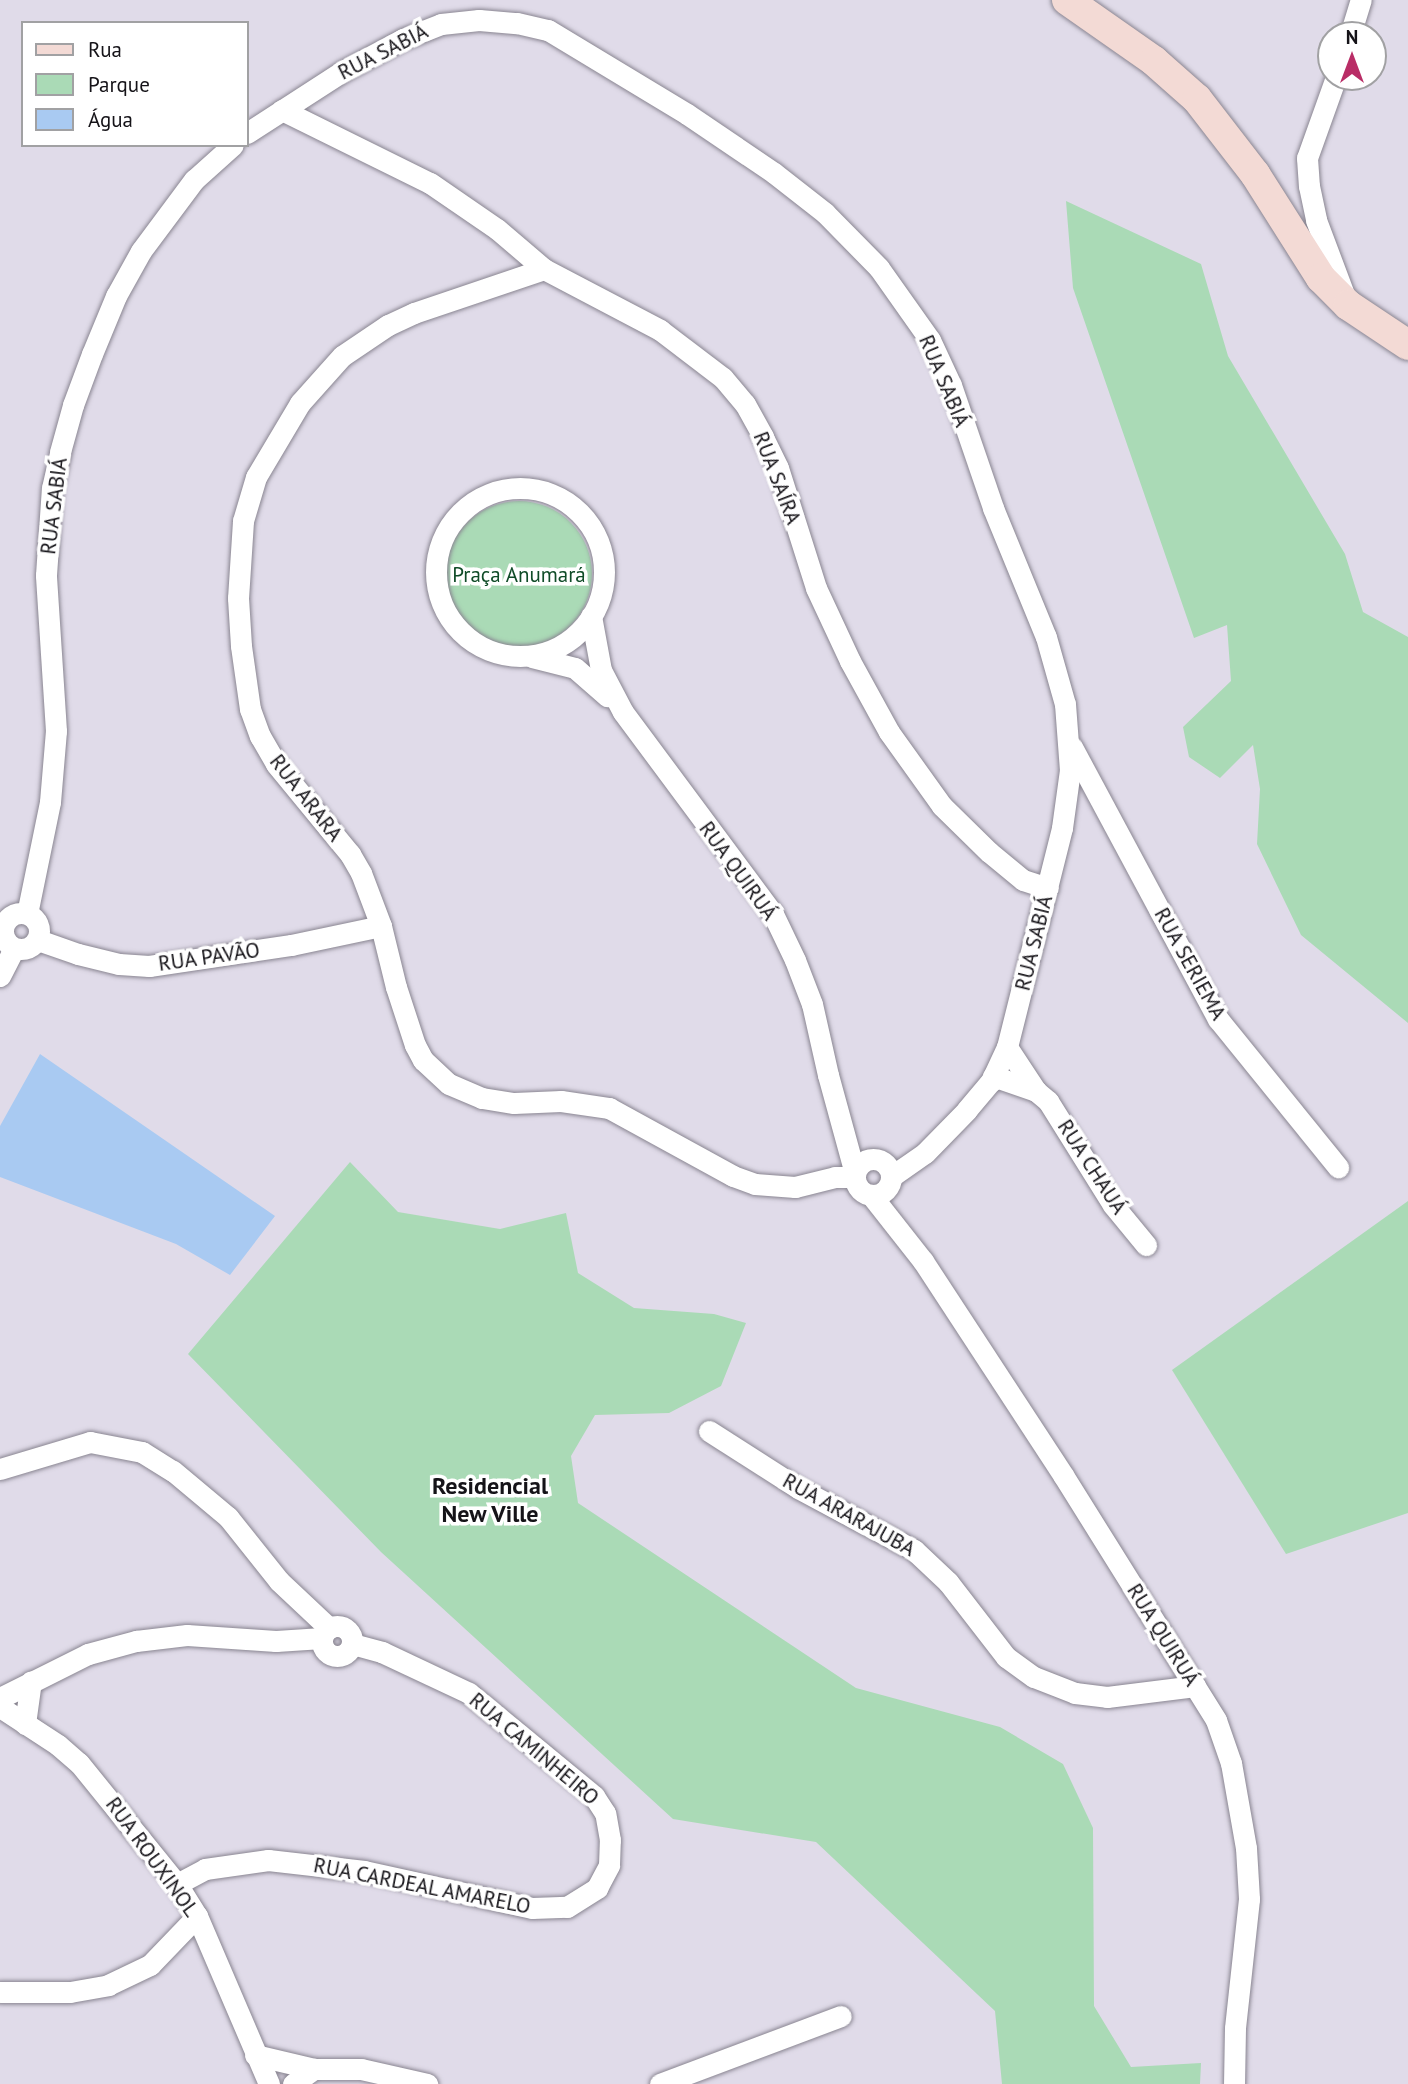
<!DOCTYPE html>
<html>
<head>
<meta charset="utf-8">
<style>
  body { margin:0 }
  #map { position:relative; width:1408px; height:2084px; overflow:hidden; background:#e0dbe9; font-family:"PT Sans",sans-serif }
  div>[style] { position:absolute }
  .green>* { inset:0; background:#aadab6 }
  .round { border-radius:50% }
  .water>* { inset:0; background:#a9caf2 }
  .roads { filter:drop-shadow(0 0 2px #898591) drop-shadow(0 0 2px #898591) }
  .street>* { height:21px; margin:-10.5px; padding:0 10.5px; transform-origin:10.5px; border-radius:10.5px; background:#fff }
  .street>.ring { margin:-10.5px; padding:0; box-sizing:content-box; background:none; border:21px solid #fff; border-radius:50% }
  .secondary>* { height:30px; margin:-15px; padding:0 15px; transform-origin:15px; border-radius:15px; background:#f3dad5 }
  span { translate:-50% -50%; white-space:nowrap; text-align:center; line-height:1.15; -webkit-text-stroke:7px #fff; paint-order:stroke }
  .street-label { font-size:21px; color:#151318 }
  .park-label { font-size:21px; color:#104c28 }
  .quarter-label { font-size:24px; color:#151318; font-weight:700 }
  .legend { position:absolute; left:21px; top:21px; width:228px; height:126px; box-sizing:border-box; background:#fff; border:2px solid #a1a1a3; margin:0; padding:9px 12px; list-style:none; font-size:21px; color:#151318 }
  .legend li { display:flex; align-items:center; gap:14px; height:35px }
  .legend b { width:35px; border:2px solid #a1a1a3 }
  .north { position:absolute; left:1317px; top:21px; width:70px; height:70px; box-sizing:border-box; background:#fff; border:2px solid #a1a1a3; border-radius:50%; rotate:0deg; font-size:19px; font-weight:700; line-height:28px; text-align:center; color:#151318 }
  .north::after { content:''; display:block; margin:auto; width:24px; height:32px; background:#b92d66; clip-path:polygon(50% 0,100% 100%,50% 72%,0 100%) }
</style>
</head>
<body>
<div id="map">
  <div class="green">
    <i style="clip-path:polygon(1066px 201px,1201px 264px,1228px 356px,1345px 554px,1363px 612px,1408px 637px,1408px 1023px,1301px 935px,1257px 844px,1260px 789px,1253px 745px,1220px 778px,1189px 757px,1183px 727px,1231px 681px,1227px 625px,1194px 638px,1073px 288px)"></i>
    <i class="round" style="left:446px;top:501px;width:146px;height:146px"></i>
    <i style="clip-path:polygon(350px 1162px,398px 1212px,500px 1229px,566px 1213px,578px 1273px,634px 1308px,714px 1314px,746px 1323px,721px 1386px,669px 1413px,595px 1415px,571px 1456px,578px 1503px,856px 1688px,1000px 1727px,1063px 1764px,1093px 1828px,1094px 2006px,1131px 2067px,1201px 2063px,1200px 2084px,1002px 2084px,995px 2011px,816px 1842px,673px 1819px,381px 1552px,188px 1354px)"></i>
    <i style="clip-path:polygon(1408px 1201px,1408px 1513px,1286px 1554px,1172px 1370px)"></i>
  </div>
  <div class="water">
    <i style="clip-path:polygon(40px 1054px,275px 1216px,230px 1275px,176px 1244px,0 1177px,0 1126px)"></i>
  </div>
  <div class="roads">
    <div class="street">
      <i style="left:1350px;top:35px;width:37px;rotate:-73deg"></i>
      <i style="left:1336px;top:77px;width:86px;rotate:109.7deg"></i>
      <i style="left:1307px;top:158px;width:28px;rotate:86deg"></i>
      <i style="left:1309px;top:186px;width:35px;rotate:78deg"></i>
      <i style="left:1316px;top:220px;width:82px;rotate:69.4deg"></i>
      <i style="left:282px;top:110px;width:165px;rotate:26.3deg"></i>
      <i style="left:430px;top:183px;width:81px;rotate:34.5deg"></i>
      <i style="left:497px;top:229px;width:62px;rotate:40.4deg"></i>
      <i style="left:544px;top:269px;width:131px;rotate:27.7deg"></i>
      <i style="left:660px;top:330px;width:79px;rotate:37.3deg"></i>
      <i style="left:723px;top:378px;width:34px;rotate:50deg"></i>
      <i style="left:745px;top:404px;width:38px;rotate:61deg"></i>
      <i style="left:763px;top:437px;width:34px;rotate:64deg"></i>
      <i style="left:778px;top:468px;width:126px;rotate:72.4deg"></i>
      <i style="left:816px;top:588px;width:81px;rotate:65deg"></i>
      <i style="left:850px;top:661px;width:81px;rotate:61.2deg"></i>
      <i style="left:889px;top:732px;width:91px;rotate:54.4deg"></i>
      <i style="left:942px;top:806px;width:66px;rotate:44.4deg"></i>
      <i style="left:989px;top:852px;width:44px;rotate:39.5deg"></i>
      <i style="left:1023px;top:880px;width:26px;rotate:18deg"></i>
      <i style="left:247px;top:133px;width:114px;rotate:-32.9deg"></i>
      <i style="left:343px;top:71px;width:68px;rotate:-28.1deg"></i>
      <i style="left:403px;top:39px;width:41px;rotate:-21.5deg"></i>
      <i style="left:441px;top:24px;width:38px;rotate:-6deg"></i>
      <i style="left:479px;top:20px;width:38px;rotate:5deg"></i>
      <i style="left:517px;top:23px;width:32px;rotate:13deg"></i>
      <i style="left:548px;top:30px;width:162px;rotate:31.1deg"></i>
      <i style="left:687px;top:114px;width:105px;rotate:34.1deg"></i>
      <i style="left:774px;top:173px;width:65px;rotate:38.1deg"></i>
      <i style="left:825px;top:213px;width:77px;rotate:45.5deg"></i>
      <i style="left:879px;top:268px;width:88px;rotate:54.7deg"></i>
      <i style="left:930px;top:340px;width:50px;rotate:65deg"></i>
      <i style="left:951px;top:385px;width:130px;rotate:71.1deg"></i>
      <i style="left:993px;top:508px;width:139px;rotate:67.7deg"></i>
      <i style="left:1046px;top:637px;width:70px;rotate:74.2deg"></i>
      <i style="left:1065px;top:704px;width:66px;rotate:85.7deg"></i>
      <i style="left:1070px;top:770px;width:59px;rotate:97.9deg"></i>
      <i style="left:1062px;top:828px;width:226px;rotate:104.1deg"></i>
      <i style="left:1007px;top:1047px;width:38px;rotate:115deg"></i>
      <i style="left:991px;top:1081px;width:38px;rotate:130deg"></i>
      <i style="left:967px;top:1110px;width:60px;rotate:134.3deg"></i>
      <i style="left:925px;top:1153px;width:40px;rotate:145.1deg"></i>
      <i style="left:544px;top:269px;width:137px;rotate:161.3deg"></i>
      <i style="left:414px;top:313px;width:29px;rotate:155deg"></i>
      <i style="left:388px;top:325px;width:55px;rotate:146deg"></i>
      <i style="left:342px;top:356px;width:63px;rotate:131.8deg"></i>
      <i style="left:300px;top:403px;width:86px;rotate:120.7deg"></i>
      <i style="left:256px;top:477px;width:46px;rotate:106.5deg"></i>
      <i style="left:243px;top:521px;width:77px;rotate:93.7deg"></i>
      <i style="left:238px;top:598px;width:48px;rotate:86.4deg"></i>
      <i style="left:241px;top:646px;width:64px;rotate:81.9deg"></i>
      <i style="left:250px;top:709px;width:29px;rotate:70deg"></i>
      <i style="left:260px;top:736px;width:32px;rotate:60deg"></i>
      <i style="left:276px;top:764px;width:117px;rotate:50.6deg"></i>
      <i style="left:350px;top:854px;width:22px;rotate:60deg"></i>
      <i style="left:361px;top:873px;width:57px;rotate:69.3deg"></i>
      <i style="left:381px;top:926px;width:63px;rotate:76.2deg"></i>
      <i style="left:396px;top:987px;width:61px;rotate:71.9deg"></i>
      <i style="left:415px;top:1045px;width:17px;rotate:62deg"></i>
      <i style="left:423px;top:1060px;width:35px;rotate:43deg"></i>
      <i style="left:449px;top:1084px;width:36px;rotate:23deg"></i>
      <i style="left:482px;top:1098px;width:32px;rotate:9deg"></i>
      <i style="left:514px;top:1103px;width:47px;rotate:-2.4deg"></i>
      <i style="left:561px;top:1101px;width:49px;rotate:8.3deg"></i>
      <i style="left:609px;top:1108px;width:141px;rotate:28.7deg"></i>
      <i style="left:733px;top:1176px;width:23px;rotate:20deg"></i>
      <i style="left:755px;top:1184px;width:40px;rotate:4.3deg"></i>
      <i style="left:795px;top:1187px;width:41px;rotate:-14deg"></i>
      <i style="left:835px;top:1177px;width:20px"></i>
      <i class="ring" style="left:436px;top:488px;width:147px;height:147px"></i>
      <i style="left:591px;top:616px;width:55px;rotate:79.5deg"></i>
      <i style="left:601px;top:670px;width:47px;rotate:62.4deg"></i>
      <i style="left:623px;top:712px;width:252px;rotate:53.4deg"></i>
      <i style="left:773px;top:914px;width:51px;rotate:64.4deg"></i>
      <i style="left:795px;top:960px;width:47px;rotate:68.9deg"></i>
      <i style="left:812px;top:1004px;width:73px;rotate:77.3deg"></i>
      <i style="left:828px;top:1075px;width:103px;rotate:74.7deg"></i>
      <i style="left:532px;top:657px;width:44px;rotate:14.3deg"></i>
      <i style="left:575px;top:668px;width:43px;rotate:41.2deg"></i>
      <i style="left:1072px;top:747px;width:309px;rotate:61.8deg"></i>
      <i style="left:1218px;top:1019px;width:191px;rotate:51deg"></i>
      <i class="ring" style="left:3px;top:913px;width:15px;height:15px"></i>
      <i style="left:27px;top:914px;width:114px;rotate:-78.4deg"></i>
      <i style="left:50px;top:802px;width:71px;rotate:-85.2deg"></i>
      <i style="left:56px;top:731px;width:156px;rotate:-93.7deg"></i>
      <i style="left:46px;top:575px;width:87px;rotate:-86.1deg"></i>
      <i style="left:52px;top:488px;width:37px;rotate:-77deg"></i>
      <i style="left:60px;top:452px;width:49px;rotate:-74.5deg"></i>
      <i style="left:73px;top:405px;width:54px;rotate:-69.6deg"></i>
      <i style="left:92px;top:354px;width:63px;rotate:-67.5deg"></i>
      <i style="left:116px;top:296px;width:51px;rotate:-60.9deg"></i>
      <i style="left:141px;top:251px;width:89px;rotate:-53.3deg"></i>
      <i style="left:194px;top:180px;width:52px;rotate:-41.9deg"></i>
      <i style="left:38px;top:940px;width:42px;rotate:19.3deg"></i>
      <i style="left:78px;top:954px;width:42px;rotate:13.7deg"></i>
      <i style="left:119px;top:964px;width:30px;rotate:4deg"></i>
      <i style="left:149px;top:966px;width:144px;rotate:-8.4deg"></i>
      <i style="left:291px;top:945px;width:92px;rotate:-11.9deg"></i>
      <i style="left:0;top:976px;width:31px;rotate:-63deg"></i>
      <i style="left:1007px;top:1047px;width:53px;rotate:56.6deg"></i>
      <i style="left:993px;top:1076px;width:46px;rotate:19.2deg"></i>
      <i style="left:1036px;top:1091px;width:16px;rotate:40deg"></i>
      <i style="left:1048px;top:1101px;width:123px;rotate:58deg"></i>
      <i style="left:1113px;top:1205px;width:52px;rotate:50.5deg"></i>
      <i class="ring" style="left:855px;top:1159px;width:15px;height:15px"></i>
      <i style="left:871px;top:1195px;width:84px;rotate:51.8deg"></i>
      <i style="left:923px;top:1261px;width:256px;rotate:56.8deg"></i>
      <i style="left:1063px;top:1475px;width:289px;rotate:58deg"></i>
      <i style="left:1216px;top:1720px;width:46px;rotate:70.8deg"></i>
      <i style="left:1231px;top:1763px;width:86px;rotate:80deg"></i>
      <i style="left:1246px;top:1848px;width:51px;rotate:86.6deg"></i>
      <i style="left:1249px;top:1899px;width:130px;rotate:96.2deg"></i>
      <i style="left:1235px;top:2028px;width:56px;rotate:91deg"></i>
      <i style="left:709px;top:1431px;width:106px;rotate:32.6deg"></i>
      <i style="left:798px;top:1488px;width:132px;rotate:28.1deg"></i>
      <i style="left:914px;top:1550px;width:47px;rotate:43.3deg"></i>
      <i style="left:948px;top:1582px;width:95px;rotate:52.3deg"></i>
      <i style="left:1006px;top:1657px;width:34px;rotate:36deg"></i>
      <i style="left:1034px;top:1677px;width:44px;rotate:21.3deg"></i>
      <i style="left:1075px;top:1693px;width:32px;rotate:7deg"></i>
      <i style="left:1107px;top:1697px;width:89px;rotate:-7.1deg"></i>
      <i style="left:0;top:1469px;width:94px;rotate:-16.7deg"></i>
      <i style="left:90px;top:1442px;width:53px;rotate:10.9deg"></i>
      <i style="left:142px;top:1452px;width:36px;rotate:32deg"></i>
      <i style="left:173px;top:1471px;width:72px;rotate:39.9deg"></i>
      <i style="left:228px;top:1517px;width:82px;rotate:51.4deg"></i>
      <i style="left:279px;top:1581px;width:69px;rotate:43.2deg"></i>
      <i class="ring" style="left:322px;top:1626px;width:9px;height:9px"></i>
      <i style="left:0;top:1698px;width:98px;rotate:-26.6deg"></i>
      <i style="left:88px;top:1654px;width:50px;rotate:-15.2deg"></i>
      <i style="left:136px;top:1641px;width:51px;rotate:-6.7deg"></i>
      <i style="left:187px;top:1635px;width:89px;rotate:3.9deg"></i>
      <i style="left:276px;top:1641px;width:46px;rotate:-3.7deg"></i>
      <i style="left:0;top:1707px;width:69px;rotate:33.2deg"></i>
      <i style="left:58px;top:1745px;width:28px;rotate:41deg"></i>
      <i style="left:79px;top:1763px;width:156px;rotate:51deg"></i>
      <i style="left:177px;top:1884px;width:38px;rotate:58deg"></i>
      <i style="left:197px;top:1916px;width:183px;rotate:66.8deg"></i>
      <i style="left:25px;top:1724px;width:43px;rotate:-82.1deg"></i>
      <i style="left:177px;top:1884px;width:32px;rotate:-28deg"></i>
      <i style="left:205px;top:1869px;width:64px;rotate:-8.1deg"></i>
      <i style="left:268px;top:1860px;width:97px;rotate:6.5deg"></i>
      <i style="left:364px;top:1871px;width:172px;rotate:12.4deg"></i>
      <i style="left:532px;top:1908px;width:35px;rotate:-2deg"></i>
      <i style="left:567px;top:1907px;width:36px;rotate:-32deg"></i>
      <i style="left:597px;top:1888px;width:26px;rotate:-62deg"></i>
      <i style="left:609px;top:1865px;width:25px;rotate:-88deg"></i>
      <i style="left:610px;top:1840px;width:27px;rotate:-100deg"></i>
      <i style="left:605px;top:1813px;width:20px;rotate:-123deg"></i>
      <i style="left:594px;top:1796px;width:162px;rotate:-140.5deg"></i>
      <i style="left:469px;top:1693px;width:96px;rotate:-154.8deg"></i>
      <i style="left:382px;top:1652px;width:31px;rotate:-165deg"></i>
      <i style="left:0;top:1992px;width:70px"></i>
      <i style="left:70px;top:1992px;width:39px;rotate:-10deg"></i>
      <i style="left:108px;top:1985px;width:47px;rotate:-25.5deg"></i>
      <i style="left:150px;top:1965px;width:68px;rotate:-46.2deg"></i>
      <i style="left:255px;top:2055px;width:61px;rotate:13.3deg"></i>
      <i style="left:314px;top:2069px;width:47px"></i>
      <i style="left:361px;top:2069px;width:68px;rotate:12.8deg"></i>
      <i style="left:293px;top:2084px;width:26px;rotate:-36deg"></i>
      <i style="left:660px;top:2084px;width:193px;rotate:-20.6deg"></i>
    </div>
    <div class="secondary">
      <i style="left:1067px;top:0;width:106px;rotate:35deg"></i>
      <i style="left:1154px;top:61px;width:57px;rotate:41.5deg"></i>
      <i style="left:1197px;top:99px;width:95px;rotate:52.3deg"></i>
      <i style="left:1255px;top:174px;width:123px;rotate:57.6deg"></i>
      <i style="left:1321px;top:278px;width:38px;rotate:45deg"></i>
      <i style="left:1348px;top:305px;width:72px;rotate:33.7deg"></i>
    </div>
  </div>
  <div class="street-label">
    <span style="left:383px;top:52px;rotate:-27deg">RUA SABIÁ</span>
    <span style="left:944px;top:381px;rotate:67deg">RUA SABIÁ</span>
    <span style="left:777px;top:478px;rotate:69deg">RUA SAÍRA</span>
    <span style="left:54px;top:506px;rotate:-83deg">RUA SABIÁ</span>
    <span style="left:306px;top:798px;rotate:52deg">RUA ARARA</span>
    <span style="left:738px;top:871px;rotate:54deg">RUA QUIRUÁ</span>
    <span style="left:1034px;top:943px;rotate:-76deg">RUA SABIÁ</span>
    <span style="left:209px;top:957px;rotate:-8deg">RUA PAVÃO</span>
    <span style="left:1190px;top:964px;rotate:61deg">RUA SERIEMA</span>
    <span style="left:1092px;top:1167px;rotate:57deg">RUA CHAUÁ</span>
    <span style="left:849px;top:1515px;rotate:29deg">RUA ARARAJUBA</span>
    <span style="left:1163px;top:1635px;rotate:58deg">RUA QUIRUÁ</span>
    <span style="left:534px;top:1749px;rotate:40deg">RUA CAMINHEIRO</span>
    <span style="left:152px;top:1857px;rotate:54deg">RUA ROUXINOL</span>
    <span style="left:422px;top:1886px;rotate:11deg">RUA CARDEAL AMARELO</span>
  </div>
  <div class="park-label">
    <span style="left:519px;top:575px">Praça Anumará</span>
  </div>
  <div class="quarter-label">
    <span style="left:490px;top:1500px">Residencial<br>New Ville</span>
  </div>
  <ul class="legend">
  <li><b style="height:9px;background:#f3dad5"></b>Rua</li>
  <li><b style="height:19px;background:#aadab6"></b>Parque</li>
  <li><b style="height:19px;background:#a9caf2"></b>Água</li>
  </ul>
  <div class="north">N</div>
</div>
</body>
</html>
